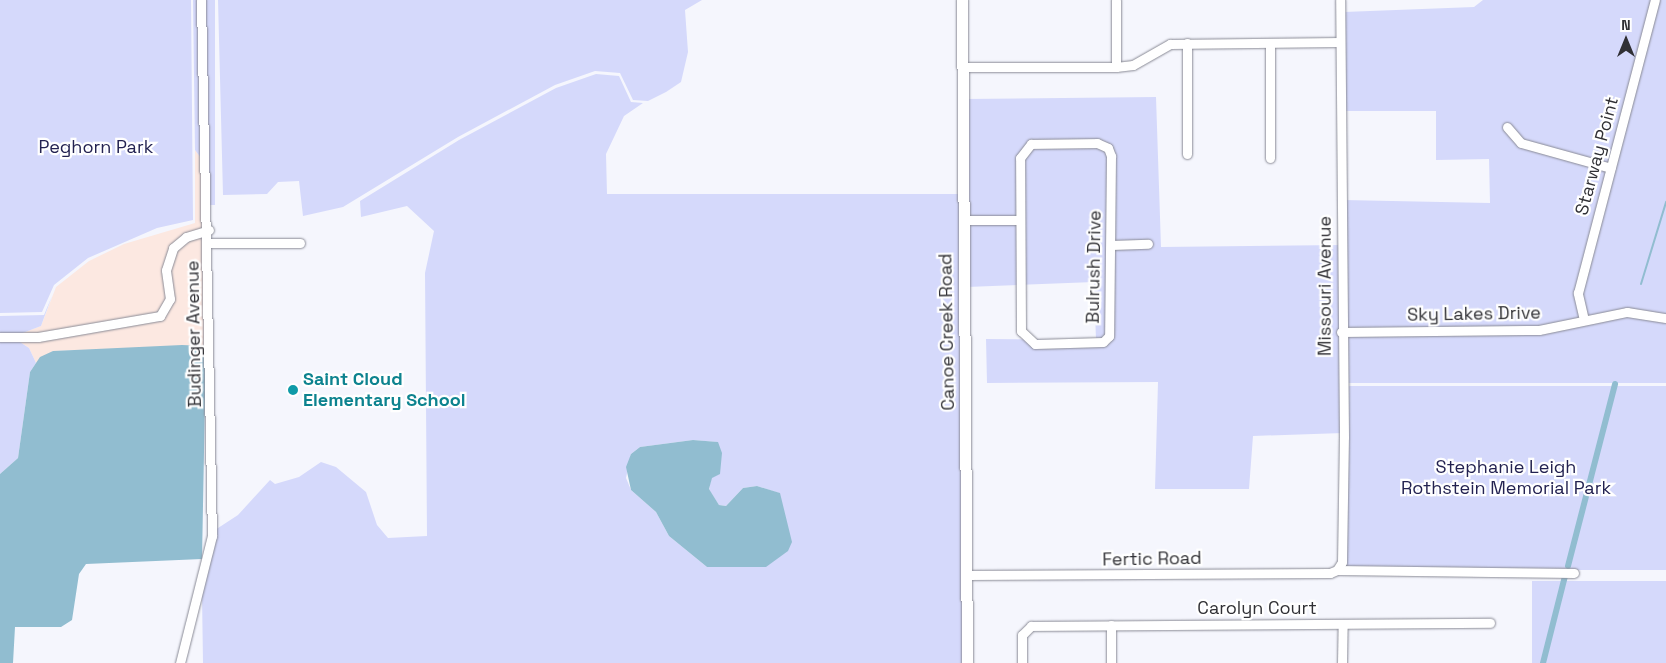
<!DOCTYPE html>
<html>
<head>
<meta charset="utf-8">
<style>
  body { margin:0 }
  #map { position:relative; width:1666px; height:663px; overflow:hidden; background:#f5f6fd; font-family:"Space Grotesk",sans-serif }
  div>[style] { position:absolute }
  .commercial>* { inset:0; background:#fce8e1 }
  .green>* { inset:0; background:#d5d9fb; transform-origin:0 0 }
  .water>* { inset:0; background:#91bdd0 }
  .stream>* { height:2px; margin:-1px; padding:0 1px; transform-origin:1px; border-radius:1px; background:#91bdd0 }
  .canal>* { height:6px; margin:-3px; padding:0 3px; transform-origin:3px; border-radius:3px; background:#91bdd0 }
  .roads { filter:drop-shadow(0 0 1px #898a95) drop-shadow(0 0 1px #898a95) }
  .minor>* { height:9px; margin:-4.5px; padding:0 4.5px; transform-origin:4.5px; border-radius:4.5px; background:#fff }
  .major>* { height:11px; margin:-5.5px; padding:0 5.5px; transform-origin:5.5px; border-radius:5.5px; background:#fff }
  .dots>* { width:14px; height:14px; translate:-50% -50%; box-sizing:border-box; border:2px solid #fff; border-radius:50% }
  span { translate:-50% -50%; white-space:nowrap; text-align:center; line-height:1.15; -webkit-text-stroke:4.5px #fff; paint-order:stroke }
  .park-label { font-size:18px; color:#232251 }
  .street-label { font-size:18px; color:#303035 }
  .culture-label { font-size:18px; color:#0d838f; font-weight:700 }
  .left { translate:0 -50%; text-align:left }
  .north { position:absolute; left:1601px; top:15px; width:50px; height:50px; -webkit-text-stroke:4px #fff; paint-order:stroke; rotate:0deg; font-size:14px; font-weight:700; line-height:20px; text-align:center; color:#303035 }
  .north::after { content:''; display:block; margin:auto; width:18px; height:22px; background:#303035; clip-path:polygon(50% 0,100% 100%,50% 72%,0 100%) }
</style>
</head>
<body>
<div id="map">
  <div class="commercial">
    <i style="clip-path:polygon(195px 150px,201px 158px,206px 346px,53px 351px,36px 363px,29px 348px,12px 337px,41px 326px,56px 287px,89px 261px,124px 244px,195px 223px)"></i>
  </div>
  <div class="green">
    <i style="clip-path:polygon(0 0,191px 0,193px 220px,157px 228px,88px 258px,54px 285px,42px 312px,0 313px)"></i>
    <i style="clip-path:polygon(193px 0,198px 0,201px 158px,195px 150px)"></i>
    <i style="left:205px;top:0;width:10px;height:205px"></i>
    <i style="clip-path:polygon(218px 0,702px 0,685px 10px,688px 52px,681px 82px,666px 92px,648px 101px,633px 100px,620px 73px,595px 71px,555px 85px,458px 137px,343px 207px,303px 216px,299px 181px,278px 182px,267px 194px,223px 195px)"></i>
    <i style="clip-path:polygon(1483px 0,1666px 0,1666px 383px,1346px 383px,1343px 433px,1253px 436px,1249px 489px,1155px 489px,1158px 382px,987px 383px,986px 339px,1096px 340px,1094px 282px,967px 287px,965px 99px,1156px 97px,1161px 247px,1343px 245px,1343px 200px,1490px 203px,1489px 159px,1436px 160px,1436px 111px,1343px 111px,1344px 12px,1474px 7px)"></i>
    <i style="clip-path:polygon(evenodd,596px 74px,619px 76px,631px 102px,643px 103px,624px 116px,606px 154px,607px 194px,960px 194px,963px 663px,203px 663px,202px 596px,215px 530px,238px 515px,270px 480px,275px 484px,299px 477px,321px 462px,336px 467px,366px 492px,377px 525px,388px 538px,427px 536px,425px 273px,434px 231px,407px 206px,361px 217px,360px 201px,459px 140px,556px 88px,596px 74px,693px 440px,717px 442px,709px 490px,719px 505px,726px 506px,743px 488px,757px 486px,779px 493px,707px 567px,669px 536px,656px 512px,631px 490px,626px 478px,631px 454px,640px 447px,693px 440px)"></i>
    <i style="clip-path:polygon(52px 296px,41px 326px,12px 337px,29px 348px,36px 363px,30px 372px,18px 458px,0 474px,0 316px,44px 315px)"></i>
    <i style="left:1666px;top:386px;width:184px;height:320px;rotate:90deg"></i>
    <i style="left:1532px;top:581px;width:134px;height:82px"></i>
  </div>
  <div class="water">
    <i style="clip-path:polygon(182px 345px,206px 346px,202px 559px,86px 564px,79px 574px,72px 620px,61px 627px,15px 627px,13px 663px,0 663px,0 474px,18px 458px,30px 372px,40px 357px,53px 351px)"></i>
    <i style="clip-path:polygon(693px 440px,718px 442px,722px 453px,720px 474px,712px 478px,709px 489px,719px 505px,726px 506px,743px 488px,757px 486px,780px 493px,792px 542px,788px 551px,766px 567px,707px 567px,669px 536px,656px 512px,631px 490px,626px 467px,631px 454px,640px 447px)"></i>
  </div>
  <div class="stream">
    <i style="left:1641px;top:284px;width:86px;rotate:-73deg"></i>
  </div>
  <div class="canal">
    <i style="left:1568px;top:566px;width:188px;rotate:-75.5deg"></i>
    <i style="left:1543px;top:663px;width:90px;rotate:-75.8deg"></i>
  </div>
  <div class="roads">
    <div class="minor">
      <i style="left:1116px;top:0;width:67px;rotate:90deg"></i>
      <i style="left:962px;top:67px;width:154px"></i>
      <i style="left:1116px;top:67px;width:17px;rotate:-7deg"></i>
      <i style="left:1133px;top:65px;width:43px;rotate:-29.6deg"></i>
      <i style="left:1170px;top:44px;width:170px;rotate:-0.7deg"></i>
      <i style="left:1507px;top:127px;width:21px;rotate:49deg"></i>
      <i style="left:1521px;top:143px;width:93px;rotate:15.5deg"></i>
      <i style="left:1097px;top:143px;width:12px;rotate:24deg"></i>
      <i style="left:1108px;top:148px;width:9px;rotate:69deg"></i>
      <i style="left:1111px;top:156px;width:180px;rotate:90.6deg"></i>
      <i style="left:1109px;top:336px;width:8px;rotate:135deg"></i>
      <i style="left:1103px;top:342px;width:68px;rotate:178.3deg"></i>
      <i style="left:1035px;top:344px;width:19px;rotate:-137deg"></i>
      <i style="left:1021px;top:331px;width:173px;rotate:-90.3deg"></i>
      <i style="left:1020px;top:158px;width:18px;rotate:-52deg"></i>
      <i style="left:1031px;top:144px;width:66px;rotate:-0.9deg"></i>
      <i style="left:1187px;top:154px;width:111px;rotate:-90deg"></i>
      <i style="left:1270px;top:158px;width:115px;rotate:-90deg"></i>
      <i style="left:963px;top:220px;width:57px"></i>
      <i style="left:209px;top:243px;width:91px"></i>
      <i style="left:1111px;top:245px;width:37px;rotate:-2deg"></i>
      <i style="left:1584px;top:320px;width:28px;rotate:-103deg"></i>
      <i style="left:1578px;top:293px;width:303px;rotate:-75.3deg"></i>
      <i style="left:1341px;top:332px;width:198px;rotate:-0.6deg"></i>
      <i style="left:1539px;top:330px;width:90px;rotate:-11.6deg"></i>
      <i style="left:1627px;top:312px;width:39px;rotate:9deg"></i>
      <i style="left:0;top:337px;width:38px"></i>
      <i style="left:38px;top:337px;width:124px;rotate:-9.8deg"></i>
      <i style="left:160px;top:316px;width:20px;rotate:-60deg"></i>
      <i style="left:170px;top:299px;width:29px;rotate:-98deg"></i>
      <i style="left:166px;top:270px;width:23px;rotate:-72deg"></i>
      <i style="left:173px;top:248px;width:17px;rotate:-40deg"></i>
      <i style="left:186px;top:237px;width:24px;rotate:-17deg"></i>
      <i style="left:1337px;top:570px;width:9px;rotate:-58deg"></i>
      <i style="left:1342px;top:562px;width:125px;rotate:-89.1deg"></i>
      <i style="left:1344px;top:437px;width:437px;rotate:-90.5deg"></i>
      <i style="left:1337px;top:570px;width:237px;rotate:0.7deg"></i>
      <i style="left:967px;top:575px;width:363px;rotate:-0.3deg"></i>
      <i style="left:1330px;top:573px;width:8px;rotate:-23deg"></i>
      <i style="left:1111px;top:625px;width:38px;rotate:90deg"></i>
      <i style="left:180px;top:663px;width:131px;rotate:-75.9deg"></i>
      <i style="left:212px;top:536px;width:536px;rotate:-91.18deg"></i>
      <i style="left:1022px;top:663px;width:28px;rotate:-90deg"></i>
      <i style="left:1022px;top:635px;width:13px;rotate:-45deg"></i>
      <i style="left:1031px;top:626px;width:459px;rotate:-0.4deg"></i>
      <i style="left:1342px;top:663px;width:39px;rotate:-89deg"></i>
    </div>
    <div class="major">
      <i style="left:962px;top:0;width:663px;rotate:89.57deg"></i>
    </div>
  </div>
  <div class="dots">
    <i style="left:293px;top:390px;background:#0f9aa8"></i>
  </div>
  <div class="park-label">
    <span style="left:96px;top:147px">Peghorn Park</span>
    <span style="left:1506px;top:478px">Stephanie Leigh<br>Rothstein Memorial Park</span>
  </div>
  <div class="street-label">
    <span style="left:1597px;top:156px;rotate:-75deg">Starway Point</span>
    <span style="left:1094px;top:267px;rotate:-89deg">Bulrush Drive</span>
    <span style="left:1325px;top:286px;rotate:-90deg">Missouri Avenue</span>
    <span style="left:1474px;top:314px;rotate:-1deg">Sky Lakes Drive</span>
    <span style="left:947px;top:332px;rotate:-91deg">Canoe Creek Road</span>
    <span style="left:194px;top:334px;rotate:-91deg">Budinger Avenue</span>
    <span style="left:1152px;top:559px;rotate:-1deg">Fertic Road</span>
    <span style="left:1257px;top:608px">Carolyn Court</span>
  </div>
  <div class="culture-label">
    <span class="left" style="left:303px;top:390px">Saint Cloud<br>Elementary School</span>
  </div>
  <div class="north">N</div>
</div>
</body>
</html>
